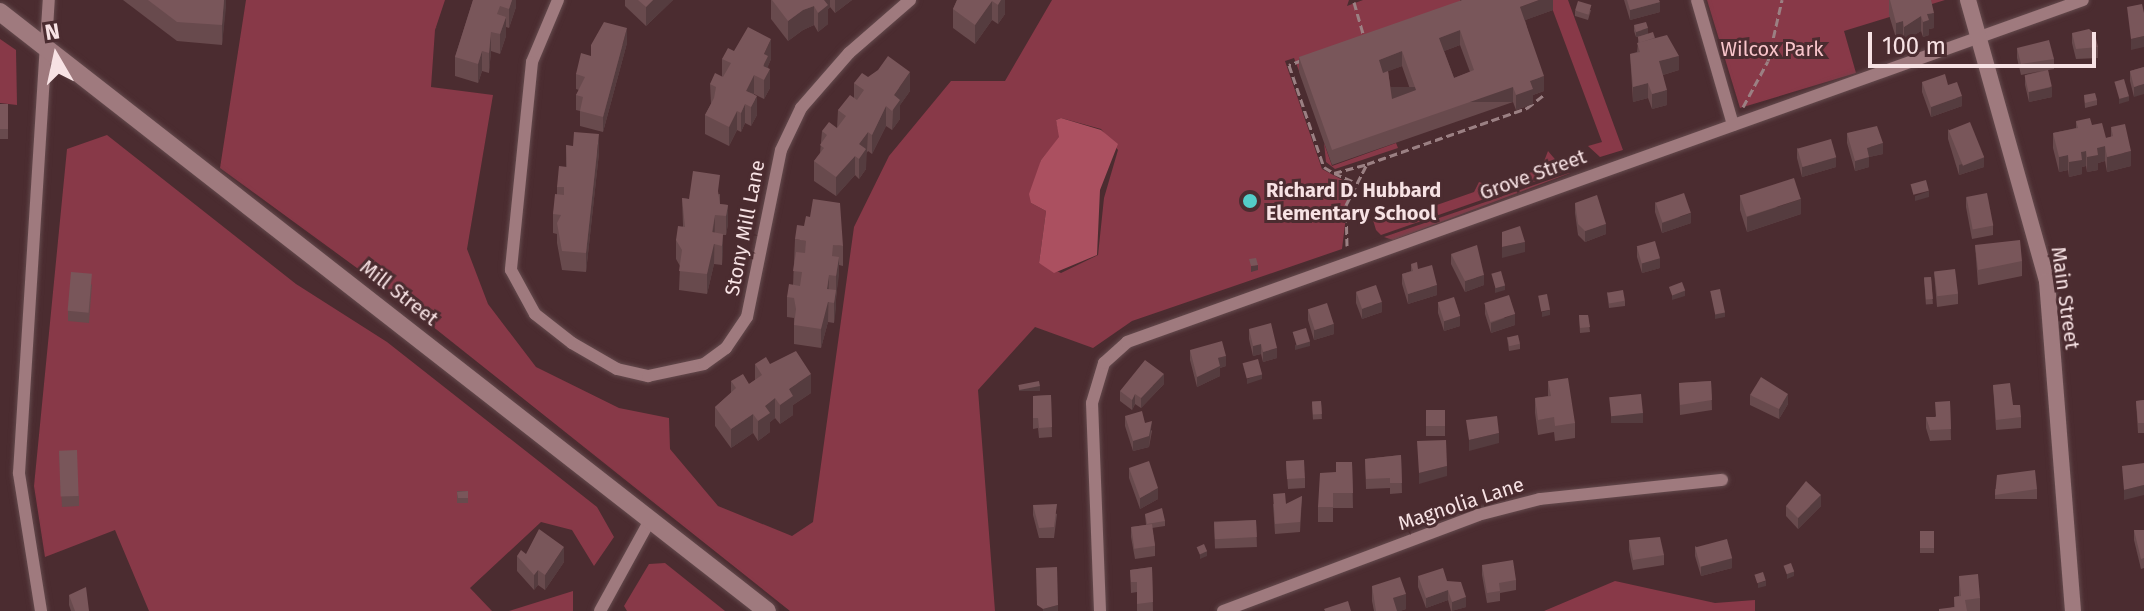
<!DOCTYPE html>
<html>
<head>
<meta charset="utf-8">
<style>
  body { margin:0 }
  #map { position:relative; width:2144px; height:611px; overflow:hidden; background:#4b2c30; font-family:"Fira Sans",sans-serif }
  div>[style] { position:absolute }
  .green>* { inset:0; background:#883948 }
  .water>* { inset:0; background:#ab5060 }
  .path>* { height:3px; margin-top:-1.5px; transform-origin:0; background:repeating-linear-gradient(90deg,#9b8083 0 8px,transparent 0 12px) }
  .roads { filter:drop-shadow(0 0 2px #644a4d) drop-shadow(0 0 2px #644a4d) }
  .minor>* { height:12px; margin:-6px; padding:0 6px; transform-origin:6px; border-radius:6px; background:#9f7a7e }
  .tertiary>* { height:16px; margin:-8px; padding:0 8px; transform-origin:8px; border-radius:8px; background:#9f7a7e }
  .secondary>* { height:18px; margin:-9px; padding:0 9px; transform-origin:9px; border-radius:9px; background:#9f7a7e }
  .wall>* { inset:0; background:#684a4d; transform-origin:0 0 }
  .shaded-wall>* { inset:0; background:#553c3f; transform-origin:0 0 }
  .building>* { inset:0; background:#79565a; transform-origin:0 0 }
  .dots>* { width:22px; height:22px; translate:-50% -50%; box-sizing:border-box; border:4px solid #4b2c30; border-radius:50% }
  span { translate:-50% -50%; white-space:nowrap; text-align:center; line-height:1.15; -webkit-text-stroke:6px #4b2c30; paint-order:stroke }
  .park-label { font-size:20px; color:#f9c5cb }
  .street-label { font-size:20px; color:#f7e2e4 }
  .poi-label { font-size:20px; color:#f7e2e4; font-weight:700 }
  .left { translate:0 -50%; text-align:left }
  .north { position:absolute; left:16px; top:16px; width:80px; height:80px; -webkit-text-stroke:6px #4b2c30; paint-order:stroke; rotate:351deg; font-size:22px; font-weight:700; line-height:32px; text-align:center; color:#f7e2e4 }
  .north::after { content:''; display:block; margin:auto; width:28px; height:36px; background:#f7e2e4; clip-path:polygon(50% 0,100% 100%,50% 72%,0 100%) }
  .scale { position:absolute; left:1868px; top:32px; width:228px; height:36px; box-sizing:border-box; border:4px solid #f7e2e4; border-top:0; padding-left:10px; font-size:24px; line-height:28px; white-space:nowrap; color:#f7e2e4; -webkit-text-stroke:6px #4b2c30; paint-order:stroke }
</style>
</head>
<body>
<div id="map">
  <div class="green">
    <i style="clip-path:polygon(evenodd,246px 0,445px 0,435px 30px,431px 87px,493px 95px,467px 249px,488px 304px,536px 367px,619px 408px,669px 418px,670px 449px,718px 506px,792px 536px,813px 522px,854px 227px,889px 156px,951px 81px,1005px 81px,1052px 0,1349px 0,1347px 6px,1363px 0,1460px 0,1464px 12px,1299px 71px,1294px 58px,1285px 61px,1322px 169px,1350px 184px,1342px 249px,1132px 321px,1093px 348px,1035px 327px,978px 390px,995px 611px,790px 611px,383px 287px,220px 168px,246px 0,1061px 118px,1101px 129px,1118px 150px,1104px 198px,1098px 255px,1061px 273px,1039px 263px,1046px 211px,1031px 203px,1041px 160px,1060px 137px,1056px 120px,1061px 118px)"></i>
    <i style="clip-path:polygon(1549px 0,1568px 0,1623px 150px,1600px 157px,1588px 146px,1602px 142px)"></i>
    <i style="clip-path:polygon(1707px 0,1945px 0,1844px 31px,1856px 73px,1740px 108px)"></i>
    <i style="clip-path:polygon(0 39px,16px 50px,17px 105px,0 103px)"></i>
    <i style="clip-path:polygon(107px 135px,296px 284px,387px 342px,597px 507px,614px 537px,594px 566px,572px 530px,541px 522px,470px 588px,492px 611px,149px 611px,115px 530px,45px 557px,34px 486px,67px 149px)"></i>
    <i style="clip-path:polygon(1324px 143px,1332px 166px,1396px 143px,1398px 148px,1335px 169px,1326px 162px)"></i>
    <i style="clip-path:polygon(1548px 151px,1565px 171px,1381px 235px,1376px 230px,1373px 220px,1380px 210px,1391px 221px,1474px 192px,1479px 182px,1491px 186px,1541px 169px)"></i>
    <i style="clip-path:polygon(1570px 173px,1393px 240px,1384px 237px,1569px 173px)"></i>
    <i style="clip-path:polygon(665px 563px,725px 611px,627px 611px,624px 606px,649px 564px)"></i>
    <i style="clip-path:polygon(1615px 581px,1715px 603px,1755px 600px,1755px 611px,1544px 611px)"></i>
    <i style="clip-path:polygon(573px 591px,573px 611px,509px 611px)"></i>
  </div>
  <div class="water">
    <i style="clip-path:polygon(1061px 118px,1101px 130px,1118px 144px,1100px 190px,1097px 255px,1054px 273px,1039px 263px,1046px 211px,1031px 203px,1029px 194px,1041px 160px,1059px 137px,1056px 120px)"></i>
  </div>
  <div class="path">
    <i style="left:1354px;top:2px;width:36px;rotate:74deg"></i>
    <i style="left:1302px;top:60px;width:14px;rotate:159deg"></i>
    <i style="left:1289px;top:65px;width:108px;rotate:71.1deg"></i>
    <i style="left:1324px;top:167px;width:12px;rotate:31deg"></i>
    <i style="left:1334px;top:173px;width:34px;rotate:-15deg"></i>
    <i style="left:1743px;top:107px;width:52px;rotate:-61.5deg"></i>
    <i style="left:1768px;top:61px;width:63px;rotate:-77.1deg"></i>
    <i style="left:1334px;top:173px;width:20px;rotate:24deg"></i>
    <i style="left:1347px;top:246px;width:41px;rotate:-91.4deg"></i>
    <i style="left:1346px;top:205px;width:46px;rotate:-62.9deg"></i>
    <i style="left:1367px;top:164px;width:170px;rotate:-19.3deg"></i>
    <i style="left:1527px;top:108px;width:23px;rotate:-38deg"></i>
  </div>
  <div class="roads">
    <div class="minor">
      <i style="left:558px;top:0;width:67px;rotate:112.8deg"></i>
      <i style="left:532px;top:62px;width:209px;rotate:95.8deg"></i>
      <i style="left:511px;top:270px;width:50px;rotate:61.4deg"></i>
      <i style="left:535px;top:314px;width:47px;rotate:38.1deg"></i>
      <i style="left:572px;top:343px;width:52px;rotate:30deg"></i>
      <i style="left:617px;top:369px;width:32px;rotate:13deg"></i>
      <i style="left:648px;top:376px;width:57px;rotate:-12.1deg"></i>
      <i style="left:704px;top:364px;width:27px;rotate:-36deg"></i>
      <i style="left:726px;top:348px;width:37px;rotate:-56deg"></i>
      <i style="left:747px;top:317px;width:170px;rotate:-78.5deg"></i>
      <i style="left:781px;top:150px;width:47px;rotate:-64.5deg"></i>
      <i style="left:801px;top:108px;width:73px;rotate:-48.9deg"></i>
      <i style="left:849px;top:53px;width:81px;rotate:-41deg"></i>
      <i style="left:1697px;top:0;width:130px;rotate:73.9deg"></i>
      <i style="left:41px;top:611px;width:140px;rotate:-99.1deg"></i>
      <i style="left:19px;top:473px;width:474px;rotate:-86.4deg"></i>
      <i style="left:600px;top:611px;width:104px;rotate:-61.2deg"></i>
      <i style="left:1100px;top:611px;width:208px;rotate:-92.2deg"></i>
      <i style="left:1092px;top:403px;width:42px;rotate:-73.3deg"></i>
      <i style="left:1104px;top:363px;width:31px;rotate:-42deg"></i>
      <i style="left:1127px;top:342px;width:1015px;rotate:-19.68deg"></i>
      <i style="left:1223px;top:611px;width:272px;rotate:-20.6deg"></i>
      <i style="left:1478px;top:515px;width:64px;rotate:-14.5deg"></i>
      <i style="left:1540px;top:499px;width:183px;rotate:-6deg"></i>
    </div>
    <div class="tertiary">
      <i style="left:1968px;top:0;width:292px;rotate:74.3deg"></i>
      <i style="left:2047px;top:281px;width:331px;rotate:85.5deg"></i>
    </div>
    <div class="secondary">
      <i style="left:0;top:12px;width:973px;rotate:37.99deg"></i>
    </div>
  </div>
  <div class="wall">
    <i style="clip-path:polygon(123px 0,226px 0,222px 45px,177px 41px)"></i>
    <i style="clip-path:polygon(473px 0,516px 0,516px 7px,509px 28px,506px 27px,506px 36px,500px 54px,491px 51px,489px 73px,482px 71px,478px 83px,455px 76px,455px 57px)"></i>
    <i style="clip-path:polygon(625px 0,673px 0,646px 26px,625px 6px)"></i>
    <i style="clip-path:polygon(771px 0,852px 0,835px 13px,830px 7px,828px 9px,828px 24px,818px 32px,814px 25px,803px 30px,788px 41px,771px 19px)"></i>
    <i style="clip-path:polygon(957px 0,1005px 0,1005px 14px,998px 24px,992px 20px,975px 44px,953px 28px,953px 9px)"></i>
    <i style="clip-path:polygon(evenodd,1553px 0,1553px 10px,1525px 20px,1544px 91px,1533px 95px,1533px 104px,1516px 110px,1513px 102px,1332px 165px,1299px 72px,1299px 57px,1553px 0,1460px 45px,1470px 72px,1454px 78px,1444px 51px,1460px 45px,1553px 0,1402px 66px,1411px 92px,1392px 99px,1388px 71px,1402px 66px)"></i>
    <i style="clip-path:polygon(1624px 0,1659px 0,1660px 12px,1630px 20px)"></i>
    <i style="clip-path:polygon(1889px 0,1931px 0,1934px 28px,1929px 29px,1929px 35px,1923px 37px,1921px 31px,1904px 41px,1903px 36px,1896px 38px,1889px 15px)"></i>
    <i style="clip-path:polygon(1591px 10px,1588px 20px,1575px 16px,1575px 11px)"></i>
    <i style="clip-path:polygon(1634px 25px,1655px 38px,1679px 70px,1663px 75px,1667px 105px,1652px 109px,1648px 98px,1633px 102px,1630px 54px,1637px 52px,1638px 43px,1638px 37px,1636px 37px,1634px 31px)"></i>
    <i style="clip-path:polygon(2072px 33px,2098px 47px,2098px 58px,2076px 59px,2072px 43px)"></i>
    <i style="clip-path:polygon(627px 43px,603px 132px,580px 126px,580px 111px,576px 110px,576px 95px,579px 90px,576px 89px,576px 74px,591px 56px)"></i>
    <i style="clip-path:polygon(2017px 48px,2054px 59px,2054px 69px,2048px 70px,2052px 97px,2029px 102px,2025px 85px,2025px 75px,2041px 71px,2021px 75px,2017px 58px)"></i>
    <i style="clip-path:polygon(734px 51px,771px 59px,768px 66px,770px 88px,764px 99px,754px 94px,757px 115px,751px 126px,745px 123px,741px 132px,737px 130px,729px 146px,705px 134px,705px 115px,711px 104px,710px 84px,722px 77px,722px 59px)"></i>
    <i style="clip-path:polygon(2144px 67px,2134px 97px,2130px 81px,2130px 71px)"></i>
    <i style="clip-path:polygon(868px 77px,910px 91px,900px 105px,900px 119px,892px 130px,886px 126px,872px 154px,868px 151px,866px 154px,866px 169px,859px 179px,855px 175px,836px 196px,814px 181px,814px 161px,820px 153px,822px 131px,837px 128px,838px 110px,854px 99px,854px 83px)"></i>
    <i style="clip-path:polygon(1922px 82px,1948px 85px,1962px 106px,1931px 117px,1922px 92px)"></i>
    <i style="clip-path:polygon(2084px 95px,2097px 100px,2097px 105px,2085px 108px)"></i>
    <i style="left:0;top:104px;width:8px;height:35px"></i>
    <i style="clip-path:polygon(2076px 121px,2092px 125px,2106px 138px,2111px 137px,2111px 127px,2131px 166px,2107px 172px,2105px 161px,2098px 163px,2098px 170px,2087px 172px,2086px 166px,2082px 167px,2082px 174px,2069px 177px,2068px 170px,2059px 172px,2053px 148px,2053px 133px,2076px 128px)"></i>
    <i style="clip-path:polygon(1948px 129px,1984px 167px,1959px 175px,1948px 139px)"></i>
    <i style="clip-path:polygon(1847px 133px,1883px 154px,1869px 157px,1869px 167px,1855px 171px,1847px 143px)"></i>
    <i style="clip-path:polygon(566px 145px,599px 153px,586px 272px,562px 270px,557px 243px,557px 234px,553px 233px,553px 214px,557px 195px,557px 187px,566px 167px)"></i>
    <i style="clip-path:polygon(1797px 148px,1836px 167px,1802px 177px,1797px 158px)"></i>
    <i style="clip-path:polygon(720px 194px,720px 204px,728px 205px,728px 224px,726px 235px,723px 235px,722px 265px,714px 264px,707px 294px,679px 290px,680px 266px,676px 259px,676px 240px,683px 226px,682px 198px,689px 199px)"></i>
    <i style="clip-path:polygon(1740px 195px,1801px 214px,1747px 232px,1740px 210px)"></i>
    <i style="clip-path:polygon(1966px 197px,1993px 225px,1993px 235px,1972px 239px,1966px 207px)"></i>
    <i style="clip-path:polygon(1655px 202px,1691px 223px,1662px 233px,1655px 212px)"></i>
    <i style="clip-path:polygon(1575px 203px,1606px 234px,1585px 242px,1578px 235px,1575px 213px)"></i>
    <i style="clip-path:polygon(795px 239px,843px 246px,843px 266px,839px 265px,834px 323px,828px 322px,821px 348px,794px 344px,794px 318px,787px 317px,787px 297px,793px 285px)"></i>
    <i style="clip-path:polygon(1975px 245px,2022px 261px,2022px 276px,1978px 285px)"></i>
    <i style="clip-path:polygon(1637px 247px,1660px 268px,1642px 273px,1637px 257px)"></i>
    <i style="clip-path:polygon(1451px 254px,1484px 285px,1465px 292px,1451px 264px)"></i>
    <i style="clip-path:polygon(1411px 264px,1418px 269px,1437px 295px,1408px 304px,1402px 284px,1402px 274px,1411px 271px)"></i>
    <i style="clip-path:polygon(1934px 272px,1958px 294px,1958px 304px,1937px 307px)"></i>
    <i style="left:1931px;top:277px;width:27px;height:7px;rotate:86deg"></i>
    <i style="clip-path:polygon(92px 284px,89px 323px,68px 321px,68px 311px)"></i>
    <i style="clip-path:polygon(1356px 292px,1382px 312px,1362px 319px,1356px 303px)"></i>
    <i style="clip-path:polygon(1607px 292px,1625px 301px,1625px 306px,1609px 308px)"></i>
    <i style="clip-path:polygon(1438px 302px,1460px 326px,1444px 331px,1438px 313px)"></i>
    <i style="clip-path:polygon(1485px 304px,1515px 325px,1491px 333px,1485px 314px)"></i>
    <i style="clip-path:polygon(1308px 309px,1334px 334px,1314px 340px,1308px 320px)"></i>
    <i style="clip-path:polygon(1579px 315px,1588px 315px,1590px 332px,1580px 333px)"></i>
    <i style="clip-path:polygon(1249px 329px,1277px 358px,1263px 362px,1261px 354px,1253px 356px,1249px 339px)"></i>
    <i style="clip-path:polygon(1507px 337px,1520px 344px,1520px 349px,1509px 351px)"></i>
    <i style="clip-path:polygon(1190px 350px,1226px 366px,1220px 368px,1220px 376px,1197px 387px,1190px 360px)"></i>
    <i style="clip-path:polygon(755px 364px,770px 364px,811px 393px,793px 405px,793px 415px,780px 424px,775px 418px,770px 422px,770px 432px,758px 441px,753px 433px,731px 448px,715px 426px,715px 407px,731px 393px,731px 381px,749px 384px,755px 380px)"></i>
    <i style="clip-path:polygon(1548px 381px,1575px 423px,1575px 438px,1555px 441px,1554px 432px,1538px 435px,1535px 413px,1535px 398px,1548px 396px)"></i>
    <i style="clip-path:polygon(1711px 381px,1712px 410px,1680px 415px,1679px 383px)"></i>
    <i style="clip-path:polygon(1164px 384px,1141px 408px,1135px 404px,1132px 410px,1120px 401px,1120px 391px)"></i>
    <i style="clip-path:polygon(1993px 385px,2013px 405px,2021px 417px,2021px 428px,1996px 430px)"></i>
    <i style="clip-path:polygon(1051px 395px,1052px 437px,1039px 438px,1038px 428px,1033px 429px,1033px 396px)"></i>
    <i style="clip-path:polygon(1750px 395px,1788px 404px,1779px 419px,1750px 405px)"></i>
    <i style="clip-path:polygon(2144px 400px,2144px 433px,2138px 433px,2136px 401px)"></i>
    <i style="left:1321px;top:401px;width:18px;height:9px;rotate:87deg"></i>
    <i style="clip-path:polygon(1950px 401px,1951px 440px,1930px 441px,1926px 428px,1926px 417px,1935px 417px)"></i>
    <i style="left:1445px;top:410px;width:26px;height:19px;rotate:90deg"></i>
    <i style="clip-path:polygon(1125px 416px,1145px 423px,1152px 431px,1149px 447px,1133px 451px,1125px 426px)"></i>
    <i style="clip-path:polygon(59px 451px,79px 496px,79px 506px,62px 507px)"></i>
    <i style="clip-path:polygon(1401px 455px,1402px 493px,1390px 494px,1390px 488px,1366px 489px,1365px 459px)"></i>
    <i style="clip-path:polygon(1286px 462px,1305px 478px,1305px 488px,1288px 489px)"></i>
    <i style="clip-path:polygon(1352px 462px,1353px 508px,1333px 508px,1333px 522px,1318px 522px,1318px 507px,1336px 472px)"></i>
    <i style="clip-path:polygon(1129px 468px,1158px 499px,1140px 509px,1129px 478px)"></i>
    <i style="left:2037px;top:489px;width:10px;height:42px;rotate:90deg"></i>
    <i style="left:468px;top:491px;width:12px;height:11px;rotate:90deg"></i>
    <i style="clip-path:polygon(1302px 496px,1300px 532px,1275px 534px,1273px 504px,1286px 504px)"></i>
    <i style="clip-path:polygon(1033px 505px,1057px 514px,1054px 538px,1039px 538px,1033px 515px)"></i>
    <i style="clip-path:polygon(1786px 506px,1821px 506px,1798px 529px,1786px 516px)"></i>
    <i style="clip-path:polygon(1145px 514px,1165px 521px,1165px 526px,1152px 528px,1155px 546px,1155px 556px,1135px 559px,1131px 537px,1131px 527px,1146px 525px)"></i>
    <i style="left:1256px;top:520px;width:27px;height:42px;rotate:88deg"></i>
    <i style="clip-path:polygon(2134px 530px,2144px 530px,2144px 568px,2141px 569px,2134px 540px)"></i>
    <i style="left:1920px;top:531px;width:14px;height:22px"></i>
    <i style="clip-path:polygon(1629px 540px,1664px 555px,1664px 565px,1633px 570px,1629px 550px)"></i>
    <i style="clip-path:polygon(1695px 546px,1732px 568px,1701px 576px,1695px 556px)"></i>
    <i style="clip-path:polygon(526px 554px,564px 562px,545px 590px,538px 585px,534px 590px,517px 571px,517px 556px)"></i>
    <i style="clip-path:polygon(1482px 565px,1516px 580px,1516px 590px,1500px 593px,1500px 601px,1487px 603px,1482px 575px)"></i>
    <i style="clip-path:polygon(1152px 567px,1153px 611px,1137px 611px,1137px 592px,1131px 593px,1130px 570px)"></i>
    <i style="clip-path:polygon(1418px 576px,1447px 581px,1466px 607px,1451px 611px,1448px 600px,1426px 608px,1418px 587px)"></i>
    <i style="clip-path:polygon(1959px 576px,1980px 598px,1980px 611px,1939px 611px,1954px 607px,1954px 597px,1959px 596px)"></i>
    <i style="clip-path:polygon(1372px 586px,1406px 609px,1400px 611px,1374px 611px,1372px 601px)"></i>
    <i style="clip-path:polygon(69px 595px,89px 611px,71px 611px,69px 605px)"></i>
  </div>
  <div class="shaded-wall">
    <i style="clip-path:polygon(224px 0,226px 0,226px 8px,222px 45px,222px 25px)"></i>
    <i style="clip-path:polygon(512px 0,516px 0,516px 7px,509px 28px,509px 9px)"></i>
    <i style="clip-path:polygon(653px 0,673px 0,646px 26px,646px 7px)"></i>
    <i style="clip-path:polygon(821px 0,830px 0,830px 7px,828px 9px,828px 24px,818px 32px,818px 13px)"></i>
    <i style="clip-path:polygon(835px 0,852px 0,835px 13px)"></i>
    <i style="clip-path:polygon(998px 0,1005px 0,1005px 14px,998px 24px)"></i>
    <i style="clip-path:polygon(1539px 0,1553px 0,1553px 10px,1520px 22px,1520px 7px)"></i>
    <i style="clip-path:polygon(992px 1px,992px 20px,975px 44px,975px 25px)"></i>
    <i style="clip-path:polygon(1660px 2px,1660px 12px,1630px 20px,1630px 10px)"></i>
    <i style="clip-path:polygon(814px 6px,814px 25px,803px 30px,788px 41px,788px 21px,803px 10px)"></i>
    <i style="clip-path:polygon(1934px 13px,1934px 28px,1929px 29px,1929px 35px,1923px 37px,1923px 22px,1927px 14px)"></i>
    <i style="clip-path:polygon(1921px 16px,1921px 31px,1904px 41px,1904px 27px)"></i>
    <i style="clip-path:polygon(506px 17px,506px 36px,500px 54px,500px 34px)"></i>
    <i style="clip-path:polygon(1903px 21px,1903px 36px,1896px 38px,1896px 23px)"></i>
    <i style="clip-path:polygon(627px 28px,627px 43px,603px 132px,603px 117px)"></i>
    <i style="clip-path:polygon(1648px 28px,1648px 34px,1636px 37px,1636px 32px)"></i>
    <i style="clip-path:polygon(1460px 30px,1460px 45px,1439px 53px,1439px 38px)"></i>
    <i style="clip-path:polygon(491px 32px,491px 51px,489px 73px,489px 53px)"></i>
    <i style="clip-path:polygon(2144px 36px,2144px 47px,2131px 50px,2131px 39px)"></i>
    <i style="clip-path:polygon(771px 39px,771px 59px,768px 66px,768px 73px,770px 69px,770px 88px,764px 99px,764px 54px)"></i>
    <i style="clip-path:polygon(482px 51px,482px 71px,478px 83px,478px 64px)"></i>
    <i style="clip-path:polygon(1402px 51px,1402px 66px,1379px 75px,1379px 60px)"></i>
    <i style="clip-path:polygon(1679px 56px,1679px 70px,1659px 76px,1659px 61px)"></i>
    <i style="clip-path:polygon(910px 72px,910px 91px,900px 105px,900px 119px,892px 130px,894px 95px)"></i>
    <i style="clip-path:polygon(754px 75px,754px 94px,746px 91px)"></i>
    <i style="clip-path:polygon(1544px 76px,1544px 91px,1533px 95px,1533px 104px,1516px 110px,1516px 95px,1530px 81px)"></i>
    <i style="clip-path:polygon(1648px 83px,1648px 98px,1633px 102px,1633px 87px)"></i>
    <i style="clip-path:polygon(2144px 84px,2144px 94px,2134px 97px,2134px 87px)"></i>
    <i style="left:1513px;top:87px;width:15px;height:192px;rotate:90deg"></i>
    <i style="clip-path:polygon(2052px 87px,2052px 97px,2029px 102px,2029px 92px)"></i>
    <i style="clip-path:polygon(1667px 90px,1667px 105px,1652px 109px,1652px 94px)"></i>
    <i style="clip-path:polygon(757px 96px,757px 115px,751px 126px,751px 107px)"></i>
    <i style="clip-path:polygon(1962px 96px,1962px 106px,1931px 117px,1931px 107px)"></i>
    <i style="clip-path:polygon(2129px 96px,2129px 101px,2119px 104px,2119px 99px)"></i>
    <i style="clip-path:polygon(745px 104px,745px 123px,741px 132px,741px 113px)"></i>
    <i style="clip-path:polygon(886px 106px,886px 126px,872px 154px,872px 135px)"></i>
    <i style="clip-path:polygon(737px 111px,737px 130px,729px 146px,729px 127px)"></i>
    <i style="clip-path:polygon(868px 132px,866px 169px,859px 179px,859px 144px)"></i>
    <i style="clip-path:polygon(599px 134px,599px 153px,586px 272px,586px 253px)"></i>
    <i style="clip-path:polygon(1883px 143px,1883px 154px,1869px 157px,1869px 167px,1855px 171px,1855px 161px,1867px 148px)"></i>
    <i style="clip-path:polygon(2105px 146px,2105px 161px,2098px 163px,2098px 170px,2087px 172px,2087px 157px,2097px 148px)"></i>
    <i style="clip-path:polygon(2086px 151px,2086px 166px,2082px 167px,2082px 174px,2069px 177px,2069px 162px,2081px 152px)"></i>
    <i style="clip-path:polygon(2131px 151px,2131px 166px,2107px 172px,2107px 157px)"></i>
    <i style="clip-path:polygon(2068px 155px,2068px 170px,2059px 172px,2059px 157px)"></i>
    <i style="clip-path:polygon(855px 156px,855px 175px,836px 196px,836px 177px)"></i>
    <i style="clip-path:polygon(1836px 157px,1836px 167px,1802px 177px,1802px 167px)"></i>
    <i style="clip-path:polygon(1984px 157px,1984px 167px,1959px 175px,1959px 165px)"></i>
    <i style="clip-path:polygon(1929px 191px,1929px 197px,1915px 201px,1915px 196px)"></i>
    <i style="clip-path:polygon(1801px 199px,1801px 214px,1747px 232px,1747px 217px)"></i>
    <i style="clip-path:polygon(728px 205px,728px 224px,726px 235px,726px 216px)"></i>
    <i style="clip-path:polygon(1691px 213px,1691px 223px,1662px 233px,1662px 223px)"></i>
    <i style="clip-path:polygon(715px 215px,714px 264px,707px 294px,707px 274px)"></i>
    <i style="clip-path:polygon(1606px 224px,1606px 234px,1585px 242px,1585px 231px)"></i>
    <i style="clip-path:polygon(723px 234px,723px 253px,722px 265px,722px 246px)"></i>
    <i style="clip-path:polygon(1525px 242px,1525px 252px,1502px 258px,1502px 247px)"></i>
    <i style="clip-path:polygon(839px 257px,839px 276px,836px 296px,836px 276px)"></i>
    <i style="clip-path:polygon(1660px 258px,1660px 268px,1642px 273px,1642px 263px)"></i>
    <i style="clip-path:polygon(1258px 265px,1258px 270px,1251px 272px,1251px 266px)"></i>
    <i style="clip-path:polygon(829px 275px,828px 322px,821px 348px,821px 329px)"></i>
    <i style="clip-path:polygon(1484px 275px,1484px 285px,1465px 292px,1465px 281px)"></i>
    <i style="clip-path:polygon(1437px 285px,1437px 295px,1408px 304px,1408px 294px)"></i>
    <i style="clip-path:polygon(1505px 285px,1505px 290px,1495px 293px,1495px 288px)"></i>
    <i style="clip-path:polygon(836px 290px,836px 309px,834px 323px,834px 303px)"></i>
    <i style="clip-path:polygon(1685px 290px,1685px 296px,1672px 300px,1672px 294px)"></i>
    <i style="clip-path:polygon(1382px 302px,1382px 312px,1362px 319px,1362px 309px)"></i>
    <i style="clip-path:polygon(1550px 310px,1550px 315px,1542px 317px,1542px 312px)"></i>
    <i style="clip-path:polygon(1725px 312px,1725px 317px,1715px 319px,1715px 314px)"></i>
    <i style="clip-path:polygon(1515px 314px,1515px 325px,1491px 333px,1491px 323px)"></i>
    <i style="clip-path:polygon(1460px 316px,1460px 326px,1444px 331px,1444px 320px)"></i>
    <i style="clip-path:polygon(1334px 324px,1334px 334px,1314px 340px,1314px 330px)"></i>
    <i style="clip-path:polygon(1310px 341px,1310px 346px,1295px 350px,1295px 345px)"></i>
    <i style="clip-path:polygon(1261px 344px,1261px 354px,1253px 356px,1253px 346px)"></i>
    <i style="clip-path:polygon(1277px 348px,1277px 358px,1263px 362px,1263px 352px)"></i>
    <i style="clip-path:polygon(1226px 356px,1226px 366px,1220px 368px,1220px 376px,1197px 387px,1197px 377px,1218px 358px)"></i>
    <i style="clip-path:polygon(811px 374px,811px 393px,793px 405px,793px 415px,780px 424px,780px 405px,789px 389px)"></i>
    <i style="clip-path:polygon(1164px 374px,1164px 384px,1141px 408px,1141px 398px)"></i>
    <i style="clip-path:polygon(1262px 374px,1262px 379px,1247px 384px,1247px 379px)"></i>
    <i style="left:1040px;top:386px;width:5px;height:21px;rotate:90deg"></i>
    <i style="clip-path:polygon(1135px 394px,1135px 404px,1132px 410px,1132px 400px)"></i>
    <i style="clip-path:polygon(1788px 394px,1788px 404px,1779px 419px,1779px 409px)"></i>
    <i style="clip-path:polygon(775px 398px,775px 418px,770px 422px,770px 432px,758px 441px,758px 421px,765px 406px)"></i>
    <i style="left:1643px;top:413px;width:10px;height:32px;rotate:90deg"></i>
    <i style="clip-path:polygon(753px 414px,753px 433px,731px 448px,731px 429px)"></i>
    <i style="clip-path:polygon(1152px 421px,1149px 447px,1133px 451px,1133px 441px)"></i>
    <i style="clip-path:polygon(1499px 433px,1499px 443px,1469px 451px,1469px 440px)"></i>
    <i style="clip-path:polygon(1447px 466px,1447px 476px,1419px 484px,1419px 473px)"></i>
    <i style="clip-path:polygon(2144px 485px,2144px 495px,2124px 500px,2124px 490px)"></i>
    <i style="clip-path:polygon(1158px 488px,1158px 499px,1140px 509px,1140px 498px)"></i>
    <i style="clip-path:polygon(1821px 495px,1821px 506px,1798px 529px,1798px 518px)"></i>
    <i style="clip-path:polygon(564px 547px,564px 562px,545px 590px,545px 575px)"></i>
    <i style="clip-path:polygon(1207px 551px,1207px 556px,1200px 559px,1200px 554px)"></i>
    <i style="clip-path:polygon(1732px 558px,1732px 568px,1701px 576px,1701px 566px)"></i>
    <i style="clip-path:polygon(538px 570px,538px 585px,534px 590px,534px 575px)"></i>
    <i style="clip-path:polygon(1794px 571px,1794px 576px,1787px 579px,1787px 574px)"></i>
    <i style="clip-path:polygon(1766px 581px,1766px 586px,1758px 588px,1758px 583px)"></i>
    <i style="clip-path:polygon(1448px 590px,1448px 600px,1426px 608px,1426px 598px)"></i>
    <i style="clip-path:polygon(1406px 594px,1406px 609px,1400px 611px,1393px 611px,1393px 598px)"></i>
    <i style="clip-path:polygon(1466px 597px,1466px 607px,1452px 611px,1452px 602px)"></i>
    <i style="clip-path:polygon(1058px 605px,1058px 611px,1043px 611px,1043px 609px)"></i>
  </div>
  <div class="building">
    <i style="clip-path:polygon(148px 0,224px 0,222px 25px,177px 22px)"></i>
    <i style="clip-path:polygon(473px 0,512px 0,509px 9px,500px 6px,497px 14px,506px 17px,500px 34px,491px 32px,489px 53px,482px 51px,478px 64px,455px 57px)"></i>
    <i style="clip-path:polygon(638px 0,653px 0,646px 7px)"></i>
    <i style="clip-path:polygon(772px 0,824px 0,828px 5px,818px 13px,814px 6px,803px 10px,788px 21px)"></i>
    <i style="clip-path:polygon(957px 0,1001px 0,998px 5px,992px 1px,975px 25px,953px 9px)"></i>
    <i style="clip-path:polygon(evenodd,1462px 0,1539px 0,1520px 7px,1544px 76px,1530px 81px,1533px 89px,1516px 95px,1513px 87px,1332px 150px,1299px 57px,1462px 0,1460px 30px,1474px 70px,1454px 78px,1439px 38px,1460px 30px,1462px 0,1402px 51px,1416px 90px,1392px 99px,1388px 71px,1383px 73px,1379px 60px,1402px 51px)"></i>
    <i style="clip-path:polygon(1627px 0,1659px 0,1660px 2px,1630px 10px)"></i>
    <i style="clip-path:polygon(1890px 0,1931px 0,1934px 13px,1927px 14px,1929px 20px,1923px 22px,1921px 16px,1904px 27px,1903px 21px,1896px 23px)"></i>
    <i style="left:1578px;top:1px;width:14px;height:10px;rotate:17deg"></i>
    <i style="clip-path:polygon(2142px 4px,2144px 13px,2144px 36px,2131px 39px,2127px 7px)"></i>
    <i style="clip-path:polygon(604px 22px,627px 28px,603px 117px,580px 111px,583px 97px,576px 95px,585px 77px,576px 74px,581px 53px,591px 56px,591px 45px)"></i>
    <i style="clip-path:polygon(1646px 22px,1648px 28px,1636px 32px,1634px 25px)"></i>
    <i style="clip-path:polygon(748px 27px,771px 39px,764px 54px,768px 56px,763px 66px,770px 69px,764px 80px,754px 75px,746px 91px,757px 96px,751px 107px,745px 104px,741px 113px,737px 111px,729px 127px,705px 115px,714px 98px,716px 87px,710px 84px,715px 73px,723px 77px,731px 63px,722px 59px,728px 48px,734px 51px)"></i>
    <i style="clip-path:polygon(2089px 29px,2095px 34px,2098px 47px,2076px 49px,2072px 33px)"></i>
    <i style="left:1653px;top:32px;width:6px;height:16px;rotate:72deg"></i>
    <i style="clip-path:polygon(1667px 35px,1679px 56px,1659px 61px,1667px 90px,1652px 94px,1648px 83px,1633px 87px,1630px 54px,1640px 52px,1637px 43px)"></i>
    <i style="clip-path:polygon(2049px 40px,2054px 59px,2021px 64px,2017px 48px)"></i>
    <i style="clip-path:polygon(888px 56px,910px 72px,894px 95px,900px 100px,892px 111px,886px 106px,872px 135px,868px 132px,859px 144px,866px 149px,859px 159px,855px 156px,836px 177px,814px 161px,824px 148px,820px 145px,827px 135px,822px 131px,829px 122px,837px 128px,846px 116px,838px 110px,850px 95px,857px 100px,864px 90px,854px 83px,862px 73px,868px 77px,878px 70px)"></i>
    <i style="clip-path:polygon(2144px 67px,2144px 84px,2134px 87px,2130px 71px)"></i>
    <i style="left:2048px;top:70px;width:17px;height:24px;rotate:77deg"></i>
    <i style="clip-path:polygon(1945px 74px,1948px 85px,1957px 82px,1962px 96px,1931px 107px,1922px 82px)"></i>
    <i style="left:2124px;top:79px;width:18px;height:10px;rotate:74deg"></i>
    <i style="clip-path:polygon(2095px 93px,2097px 100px,2085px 103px,2084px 95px)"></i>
    <i style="left:0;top:104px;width:8px;height:25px"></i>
    <i style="clip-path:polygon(2090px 118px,2092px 125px,2102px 123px,2106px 138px,2113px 136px,2111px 127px,2125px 124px,2131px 151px,2107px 157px,2105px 146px,2097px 148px,2098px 155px,2087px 157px,2086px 151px,2081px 152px,2082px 160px,2069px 162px,2068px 155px,2059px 157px,2053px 133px,2078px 128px,2076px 121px)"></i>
    <i style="left:1970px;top:122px;width:38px;height:23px;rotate:68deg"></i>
    <i style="clip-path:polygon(1877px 126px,1883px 143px,1867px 148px,1869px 157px,1855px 161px,1847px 133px)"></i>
    <i style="clip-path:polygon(574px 132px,599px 134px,586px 253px,562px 251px,557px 223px,561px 215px,553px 214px,555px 194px,564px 195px,564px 187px,557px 187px,559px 166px,567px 167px,566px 145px,573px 146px)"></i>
    <i style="left:1831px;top:139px;width:19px;height:35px;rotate:74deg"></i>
    <i style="clip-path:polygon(693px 171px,720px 175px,718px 191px,720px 204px,728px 205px,726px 216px,715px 215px,712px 232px,723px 234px,722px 246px,714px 244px,707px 274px,679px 271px,682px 250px,676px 240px,678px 226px,685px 227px,682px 198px,689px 199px)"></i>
    <i style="left:1794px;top:178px;width:22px;height:57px;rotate:72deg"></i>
    <i style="left:1926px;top:180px;width:11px;height:16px;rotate:75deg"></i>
    <i style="left:1684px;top:193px;width:21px;height:30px;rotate:71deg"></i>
    <i style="left:1987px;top:193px;width:33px;height:21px;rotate:79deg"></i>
    <i style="clip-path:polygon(1597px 195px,1606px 224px,1585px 231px,1578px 224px,1575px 203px)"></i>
    <i style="clip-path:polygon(813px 199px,840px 203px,843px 246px,833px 245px,832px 256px,839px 257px,836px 276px,829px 275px,827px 289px,836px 290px,834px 303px,828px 302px,821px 329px,794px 325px,796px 309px,794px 298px,787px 297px,789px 284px,800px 286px,802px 272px,793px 271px,796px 252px,805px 253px,806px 241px,795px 239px,797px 225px,804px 226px,806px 216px,810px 217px)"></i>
    <i style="clip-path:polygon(1520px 226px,1525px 242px,1502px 247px,1502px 232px)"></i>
    <i style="clip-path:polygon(2020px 240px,2022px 261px,1978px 270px,1975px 245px)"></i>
    <i style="left:1655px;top:241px;width:18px;height:19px;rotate:74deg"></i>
    <i style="clip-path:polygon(1477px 245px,1484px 275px,1465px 281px,1451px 254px)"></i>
    <i style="clip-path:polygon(1256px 258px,1258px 265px,1251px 266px,1249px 259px)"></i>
    <i style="clip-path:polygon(1417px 262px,1418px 269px,1432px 265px,1437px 285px,1408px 294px,1402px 274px,1413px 271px,1411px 264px)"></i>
    <i style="left:1955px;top:269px;width:25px;height:21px;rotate:83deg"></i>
    <i style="left:1501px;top:271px;width:15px;height:10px;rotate:74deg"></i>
    <i style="left:71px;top:272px;width:21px;height:39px;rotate:5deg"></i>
    <i style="left:1931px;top:277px;width:22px;height:7px;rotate:85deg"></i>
    <i style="left:1682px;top:282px;width:9px;height:14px;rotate:69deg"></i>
    <i style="left:1376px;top:285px;width:18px;height:21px;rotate:71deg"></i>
    <i style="left:1720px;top:289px;width:24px;height:10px;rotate:78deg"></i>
    <i style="left:1623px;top:290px;width:11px;height:16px;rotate:80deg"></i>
    <i style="left:1547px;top:294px;width:16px;height:9px;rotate:79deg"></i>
    <i style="left:1509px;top:295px;width:20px;height:26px;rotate:72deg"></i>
    <i style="left:1454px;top:297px;width:20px;height:17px;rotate:72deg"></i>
    <i style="left:1327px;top:303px;width:22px;height:20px;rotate:72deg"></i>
    <i style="clip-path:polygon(1579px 315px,1588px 315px,1590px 327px,1580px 328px)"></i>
    <i style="clip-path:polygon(1271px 323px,1277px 348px,1263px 352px,1261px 344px,1253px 346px,1249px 329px)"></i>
    <i style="left:1306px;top:328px;width:14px;height:14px;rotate:73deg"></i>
    <i style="left:1518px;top:335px;width:9px;height:11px;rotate:77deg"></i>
    <i style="clip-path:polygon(1222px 341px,1226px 356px,1218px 358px,1220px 366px,1197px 377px,1190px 350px)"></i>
    <i style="clip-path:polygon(796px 351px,811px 374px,789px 389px,793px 396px,780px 405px,775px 398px,765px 406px,770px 413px,758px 421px,753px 414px,731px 429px,715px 407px,736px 388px,731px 381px,743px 374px,749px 384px,762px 375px,755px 364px,766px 357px,770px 364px)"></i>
    <i style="left:1258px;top:359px;width:16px;height:16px;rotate:75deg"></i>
    <i style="clip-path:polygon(1145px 360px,1164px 374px,1141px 398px,1135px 394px,1132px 400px,1120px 391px)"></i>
    <i style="clip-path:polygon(1761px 377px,1788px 394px,1779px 409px,1750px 395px)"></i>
    <i style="clip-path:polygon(1568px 378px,1575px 423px,1555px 426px,1554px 417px,1538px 420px,1535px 398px,1551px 396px,1548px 381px)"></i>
    <i style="left:1039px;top:381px;width:5px;height:21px;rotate:79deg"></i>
    <i style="clip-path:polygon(1711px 381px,1712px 400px,1680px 405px,1679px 383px)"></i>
    <i style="clip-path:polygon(2010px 383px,2013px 405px,2020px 405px,2021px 417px,1996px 420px,1993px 385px)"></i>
    <i style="left:1641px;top:394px;width:19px;height:32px;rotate:84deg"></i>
    <i style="clip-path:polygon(1051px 395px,1052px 427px,1039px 428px,1038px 418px,1033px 418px,1033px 396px)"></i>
    <i style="clip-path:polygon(2144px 400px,2144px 423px,2138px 423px,2136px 401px)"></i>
    <i style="left:1321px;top:401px;width:13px;height:9px;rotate:86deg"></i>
    <i style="clip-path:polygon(1950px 401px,1951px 429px,1930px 430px,1926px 417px,1936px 417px,1935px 402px)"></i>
    <i style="left:1445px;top:410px;width:16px;height:19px;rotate:90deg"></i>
    <i style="clip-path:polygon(1142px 411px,1145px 423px,1152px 421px,1149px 436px,1133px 441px,1125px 416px)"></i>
    <i style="clip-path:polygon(1497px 416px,1499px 433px,1469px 440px,1466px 420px)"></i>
    <i style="clip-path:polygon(1446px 440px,1447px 466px,1419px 473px,1417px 441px)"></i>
    <i style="left:77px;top:450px;width:46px;height:18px;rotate:88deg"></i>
    <i style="clip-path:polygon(1401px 455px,1402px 483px,1390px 483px,1390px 478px,1366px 479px,1365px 459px)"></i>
    <i style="left:1304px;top:460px;width:18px;height:18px;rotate:87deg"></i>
    <i style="clip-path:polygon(1149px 461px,1158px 488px,1140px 498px,1129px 468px)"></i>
    <i style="clip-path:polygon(1336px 462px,1352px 462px,1353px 493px,1333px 493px,1333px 507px,1318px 507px,1320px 473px,1336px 472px)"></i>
    <i style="clip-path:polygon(2144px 463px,2144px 485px,2124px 490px,2122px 466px)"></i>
    <i style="clip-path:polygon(2035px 470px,2037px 489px,1995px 495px,1997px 475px)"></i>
    <i style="clip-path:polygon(1806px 481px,1821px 495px,1798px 518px,1786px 506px)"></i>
    <i style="clip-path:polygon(468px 491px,468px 498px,458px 498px,457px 492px)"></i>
    <i style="clip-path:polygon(1285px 493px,1286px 504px,1302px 496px,1300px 522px,1275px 524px,1273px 494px)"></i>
    <i style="clip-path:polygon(1057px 504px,1054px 527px,1039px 528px,1033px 505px)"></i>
    <i style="clip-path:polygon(1162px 508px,1165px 521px,1147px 524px,1145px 514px)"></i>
    <i style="left:1256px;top:520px;width:17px;height:42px;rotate:87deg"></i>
    <i style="left:1152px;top:524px;width:22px;height:21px;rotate:82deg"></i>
    <i style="clip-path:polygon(539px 529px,564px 547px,545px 575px,538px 570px,534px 575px,517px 556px,521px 550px,526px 554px)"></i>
    <i style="clip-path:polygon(2134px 530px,2144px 530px,2144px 558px,2141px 559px)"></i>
    <i style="left:1920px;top:531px;width:14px;height:17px"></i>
    <i style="clip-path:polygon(1660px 537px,1664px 555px,1633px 560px,1629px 540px)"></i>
    <i style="left:1727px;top:539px;width:20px;height:33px;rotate:75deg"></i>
    <i style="left:1204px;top:544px;width:8px;height:8px;rotate:67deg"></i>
    <i style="clip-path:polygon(1513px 560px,1516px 580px,1499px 583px,1500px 591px,1487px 593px,1482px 565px)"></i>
    <i style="left:1791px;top:563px;width:9px;height:8px;rotate:69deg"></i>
    <i style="clip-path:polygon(1057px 567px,1058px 605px,1043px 609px,1037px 605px,1036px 568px)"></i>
    <i style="clip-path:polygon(1152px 567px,1153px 602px,1137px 604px,1137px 582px,1131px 582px,1130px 570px)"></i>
    <i style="clip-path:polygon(1443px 568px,1447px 581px,1461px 582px,1466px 597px,1452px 602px,1448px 590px,1426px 598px,1418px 576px)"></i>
    <i style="left:1763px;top:572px;width:9px;height:9px;rotate:72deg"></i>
    <i style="clip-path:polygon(1978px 574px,1980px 598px,1965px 600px,1967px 611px,1939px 611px,1939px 609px,1955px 607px,1954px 597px,1961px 596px,1959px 576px)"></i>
    <i style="clip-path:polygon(1400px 577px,1406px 594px,1393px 598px,1397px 611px,1376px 611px,1372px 586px)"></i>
    <i style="clip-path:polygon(86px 587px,89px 611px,75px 611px,69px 595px)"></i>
    <i style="clip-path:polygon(1348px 601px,1351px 611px,1325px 611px,1324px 609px)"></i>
  </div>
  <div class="dots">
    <i style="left:1250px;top:201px;background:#54cdc8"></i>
  </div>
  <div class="park-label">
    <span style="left:1772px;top:49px">Wilcox Park</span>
  </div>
  <div class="street-label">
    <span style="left:1533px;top:175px;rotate:-20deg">Grove Street</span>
    <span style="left:745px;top:228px;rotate:-79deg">Stony Mill Lane</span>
    <span style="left:399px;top:293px;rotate:38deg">Mill Street</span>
    <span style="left:2065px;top:298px;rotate:82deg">Main Street</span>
    <span style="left:1461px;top:504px;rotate:-18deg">Magnolia Lane</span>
  </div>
  <div class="poi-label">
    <span class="left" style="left:1266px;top:202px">Richard D. Hubbard<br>Elementary School</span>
  </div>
  <div class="north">N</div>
  <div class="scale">100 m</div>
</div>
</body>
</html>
